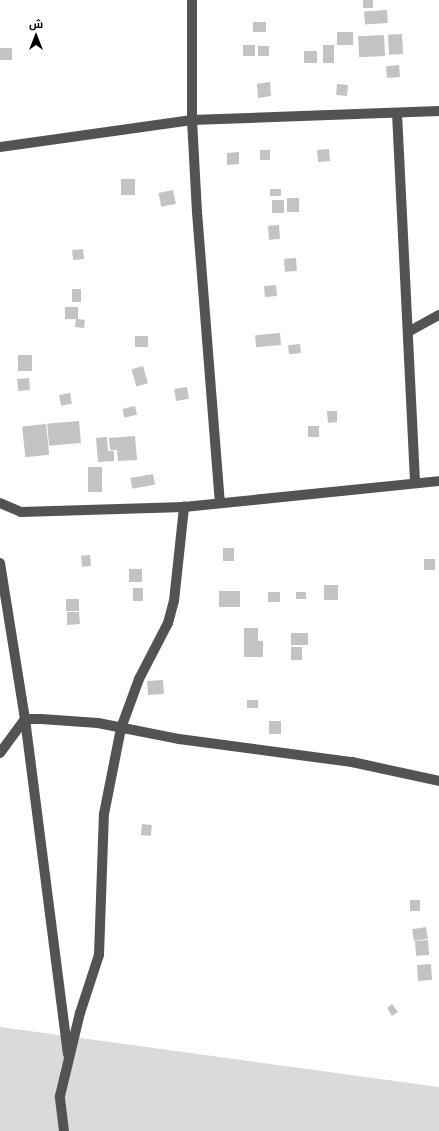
<!DOCTYPE html>
<html>
<head>
<meta charset="utf-8">
<style>
  body { margin:0 }
  #map { position:relative; width:439px; height:1131px; overflow:hidden; background:#fff; font-family:Lato,Cairo,sans-serif }
  div>[style] { position:absolute }
  .green>* { inset:0; background:#dadada }
  .building>* { inset:0; background:#c3c3c3; transform-origin:0 0 }
  .minor>* { height:10px; margin:-5px; padding:0 5px; transform-origin:5px; border-radius:5px; background:#535353 }
  span { translate:-50% -50%; white-space:nowrap; text-align:center; line-height:1.15; -webkit-text-stroke:3px #fff; paint-order:stroke }
  .north { position:absolute; left:16px; top:16px; width:40px; height:40px; -webkit-text-stroke:3px #fff; paint-order:stroke; rotate:0deg; font-size:11px; font-weight:700; line-height:16px; text-align:center; color:#000 }
  .north::after { content:''; display:block; margin:auto; width:14px; height:18px; background:#000; clip-path:polygon(50% 0,100% 100%,50% 72%,0 100%) }
</style>
</head>
<body>
<div id="map">
  <div class="green">
    <i style="clip-path:polygon(0 1027px,439px 1087px,439px 1131px,0 1131px)"></i>
  </div>
  <div class="building">
    <i style="left:363px;top:0;width:10px;height:8px"></i>
    <i style="left:387px;top:10px;width:13px;height:23px;rotate:86deg"></i>
    <i style="left:253px;top:22px;width:13px;height:10px"></i>
    <i style="left:353px;top:32px;width:13px;height:16px;rotate:90deg"></i>
    <i style="left:402px;top:34px;width:20px;height:14px;rotate:87deg"></i>
    <i style="left:384px;top:35px;width:21px;height:26px;rotate:87deg"></i>
    <i style="left:255px;top:45px;width:11px;height:12px;rotate:90deg"></i>
    <i style="left:323px;top:45px;width:11px;height:18px"></i>
    <i style="left:258px;top:46px;width:11px;height:10px"></i>
    <i style="left:0;top:48px;width:12px;height:12px"></i>
    <i style="left:304px;top:51px;width:13px;height:12px"></i>
    <i style="left:399px;top:65px;width:12px;height:13px;rotate:85deg"></i>
    <i style="clip-path:polygon(270px 82px,271px 96px,258px 98px,257px 84px)"></i>
    <i style="left:337px;top:84px;width:11px;height:11px;rotate:5deg"></i>
    <i style="left:329px;top:149px;width:12px;height:12px;rotate:85deg"></i>
    <i style="left:260px;top:150px;width:10px;height:10px"></i>
    <i style="clip-path:polygon(239px 152px,239px 164px,227px 165px,227px 153px)"></i>
    <i style="left:121px;top:179px;width:14px;height:16px"></i>
    <i style="left:281px;top:189px;width:7px;height:11px;rotate:90deg"></i>
    <i style="left:173px;top:190px;width:14px;height:15px;rotate:78deg"></i>
    <i style="left:299px;top:198px;width:14px;height:12px;rotate:90deg"></i>
    <i style="left:284px;top:200px;width:13px;height:12px;rotate:90deg"></i>
    <i style="left:279px;top:225px;width:14px;height:11px;rotate:86deg"></i>
    <i style="left:83px;top:249px;width:10px;height:11px;rotate:84deg"></i>
    <i style="left:296px;top:258px;width:13px;height:12px;rotate:86deg"></i>
    <i style="left:276px;top:285px;width:11px;height:12px;rotate:85deg"></i>
    <i style="left:72px;top:289px;width:9px;height:13px"></i>
    <i style="clip-path:polygon(65px 307px,78px 307px,78px 319px,85px 320px,84px 328px,75px 327px,76px 319px,65px 319px)"></i>
    <i style="left:280px;top:333px;width:12px;height:25px;rotate:85deg"></i>
    <i style="left:135px;top:336px;width:13px;height:11px"></i>
    <i style="left:300px;top:344px;width:9px;height:12px;rotate:84deg"></i>
    <i style="left:32px;top:355px;width:16px;height:14px;rotate:90deg"></i>
    <i style="left:143px;top:366px;width:18px;height:12px;rotate:74deg"></i>
    <i style="left:29px;top:378px;width:12px;height:12px;rotate:85deg"></i>
    <i style="left:187px;top:387px;width:12px;height:13px;rotate:81deg"></i>
    <i style="left:70px;top:393px;width:11px;height:11px;rotate:80deg"></i>
    <i style="left:135px;top:406px;width:9px;height:13px;rotate:77deg"></i>
    <i style="clip-path:polygon(327px 411px,337px 411px,337px 422px,328px 423px)"></i>
    <i style="left:79px;top:421px;width:22px;height:32px;rotate:85deg"></i>
    <i style="left:46px;top:424px;width:31px;height:24px;rotate:84deg"></i>
    <i style="left:308px;top:426px;width:11px;height:11px"></i>
    <i style="clip-path:polygon(135px 436px,137px 460px,118px 461px,117px 450px,110px 450px,109px 438px)"></i>
    <i style="clip-path:polygon(107px 437px,108px 451px,114px 451px,114px 461px,98px 462px,96px 438px)"></i>
    <i style="left:102px;top:467px;width:25px;height:14px;rotate:90deg"></i>
    <i style="left:153px;top:474px;width:11px;height:23px;rotate:80deg"></i>
    <i style="left:223px;top:548px;width:11px;height:13px"></i>
    <i style="left:90px;top:555px;width:11px;height:9px;rotate:85deg"></i>
    <i style="left:424px;top:559px;width:11px;height:11px"></i>
    <i style="left:129px;top:569px;width:13px;height:13px"></i>
    <i style="left:324px;top:585px;width:14px;height:15px"></i>
    <i style="left:133px;top:588px;width:10px;height:13px"></i>
    <i style="left:219px;top:591px;width:21px;height:16px"></i>
    <i style="left:280px;top:592px;width:10px;height:12px;rotate:90deg"></i>
    <i style="left:296px;top:592px;width:10px;height:7px"></i>
    <i style="left:66px;top:599px;width:13px;height:12px"></i>
    <i style="clip-path:polygon(67px 612px,79px 612px,80px 624px,67px 625px)"></i>
    <i style="clip-path:polygon(244px 628px,258px 628px,258px 641px,263px 641px,263px 657px,244px 657px)"></i>
    <i style="left:291px;top:633px;width:17px;height:12px"></i>
    <i style="left:291px;top:647px;width:11px;height:13px"></i>
    <i style="left:163px;top:680px;width:14px;height:16px;rotate:86deg"></i>
    <i style="left:247px;top:700px;width:11px;height:8px"></i>
    <i style="left:269px;top:721px;width:12px;height:13px"></i>
    <i style="left:142px;top:824px;width:10px;height:11px;rotate:6deg"></i>
    <i style="left:420px;top:900px;width:11px;height:10px;rotate:90deg"></i>
    <i style="left:426px;top:927px;width:12px;height:14px;rotate:81deg"></i>
    <i style="left:428px;top:940px;width:15px;height:13px;rotate:86deg"></i>
    <i style="left:431px;top:964px;width:16px;height:14px;rotate:86deg"></i>
    <i style="clip-path:polygon(392px 1004px,398px 1012px,392px 1016px,387px 1008px)"></i>
  </div>
  <div class="minor">
    <i style="left:192px;top:0;width:120px;rotate:90deg"></i>
    <i style="left:192px;top:120px;width:92px;rotate:86.9deg"></i>
    <i style="left:197px;top:212px;width:291px;rotate:85.5deg"></i>
    <i style="left:397px;top:113px;width:370px;rotate:87.2deg"></i>
    <i style="left:0;top:147px;width:194px;rotate:-8deg"></i>
    <i style="left:192px;top:120px;width:247px;rotate:-2.1deg"></i>
    <i style="left:408px;top:332px;width:35px;rotate:-29deg"></i>
    <i style="left:0;top:503px;width:23px;rotate:23deg"></i>
    <i style="left:21px;top:512px;width:163px;rotate:-1.8deg"></i>
    <i style="left:184px;top:507px;width:256px;rotate:-5.8deg"></i>
    <i style="left:0;top:563px;width:158px;rotate:80.9deg"></i>
    <i style="left:25px;top:719px;width:338px;rotate:82.7deg"></i>
    <i style="left:0;top:753px;width:42px;rotate:-53.7deg"></i>
    <i style="left:25px;top:719px;width:16px"></i>
    <i style="left:41px;top:719px;width:57px;rotate:4deg"></i>
    <i style="left:98px;top:723px;width:83px;rotate:11.2deg"></i>
    <i style="left:179px;top:739px;width:175px;rotate:7.6deg"></i>
    <i style="left:352px;top:762px;width:89px;rotate:12.3deg"></i>
    <i style="left:64px;top:1131px;width:35px;rotate:-97deg"></i>
    <i style="left:60px;top:1096px;width:85px;rotate:-76.5deg"></i>
    <i style="left:80px;top:1013px;width:61px;rotate:-71.9deg"></i>
    <i style="left:99px;top:955px;width:141px;rotate:-88deg"></i>
    <i style="left:104px;top:814px;width:88px;rotate:-78.8deg"></i>
    <i style="left:121px;top:728px;width:52px;rotate:-69.8deg"></i>
    <i style="left:139px;top:679px;width:63px;rotate:-62.6deg"></i>
    <i style="left:168px;top:623px;width:23px;rotate:-75deg"></i>
    <i style="left:174px;top:601px;width:95px;rotate:-83.9deg"></i>
  </div>
  <div class="north">ش</div>
</div>
</body>
</html>
